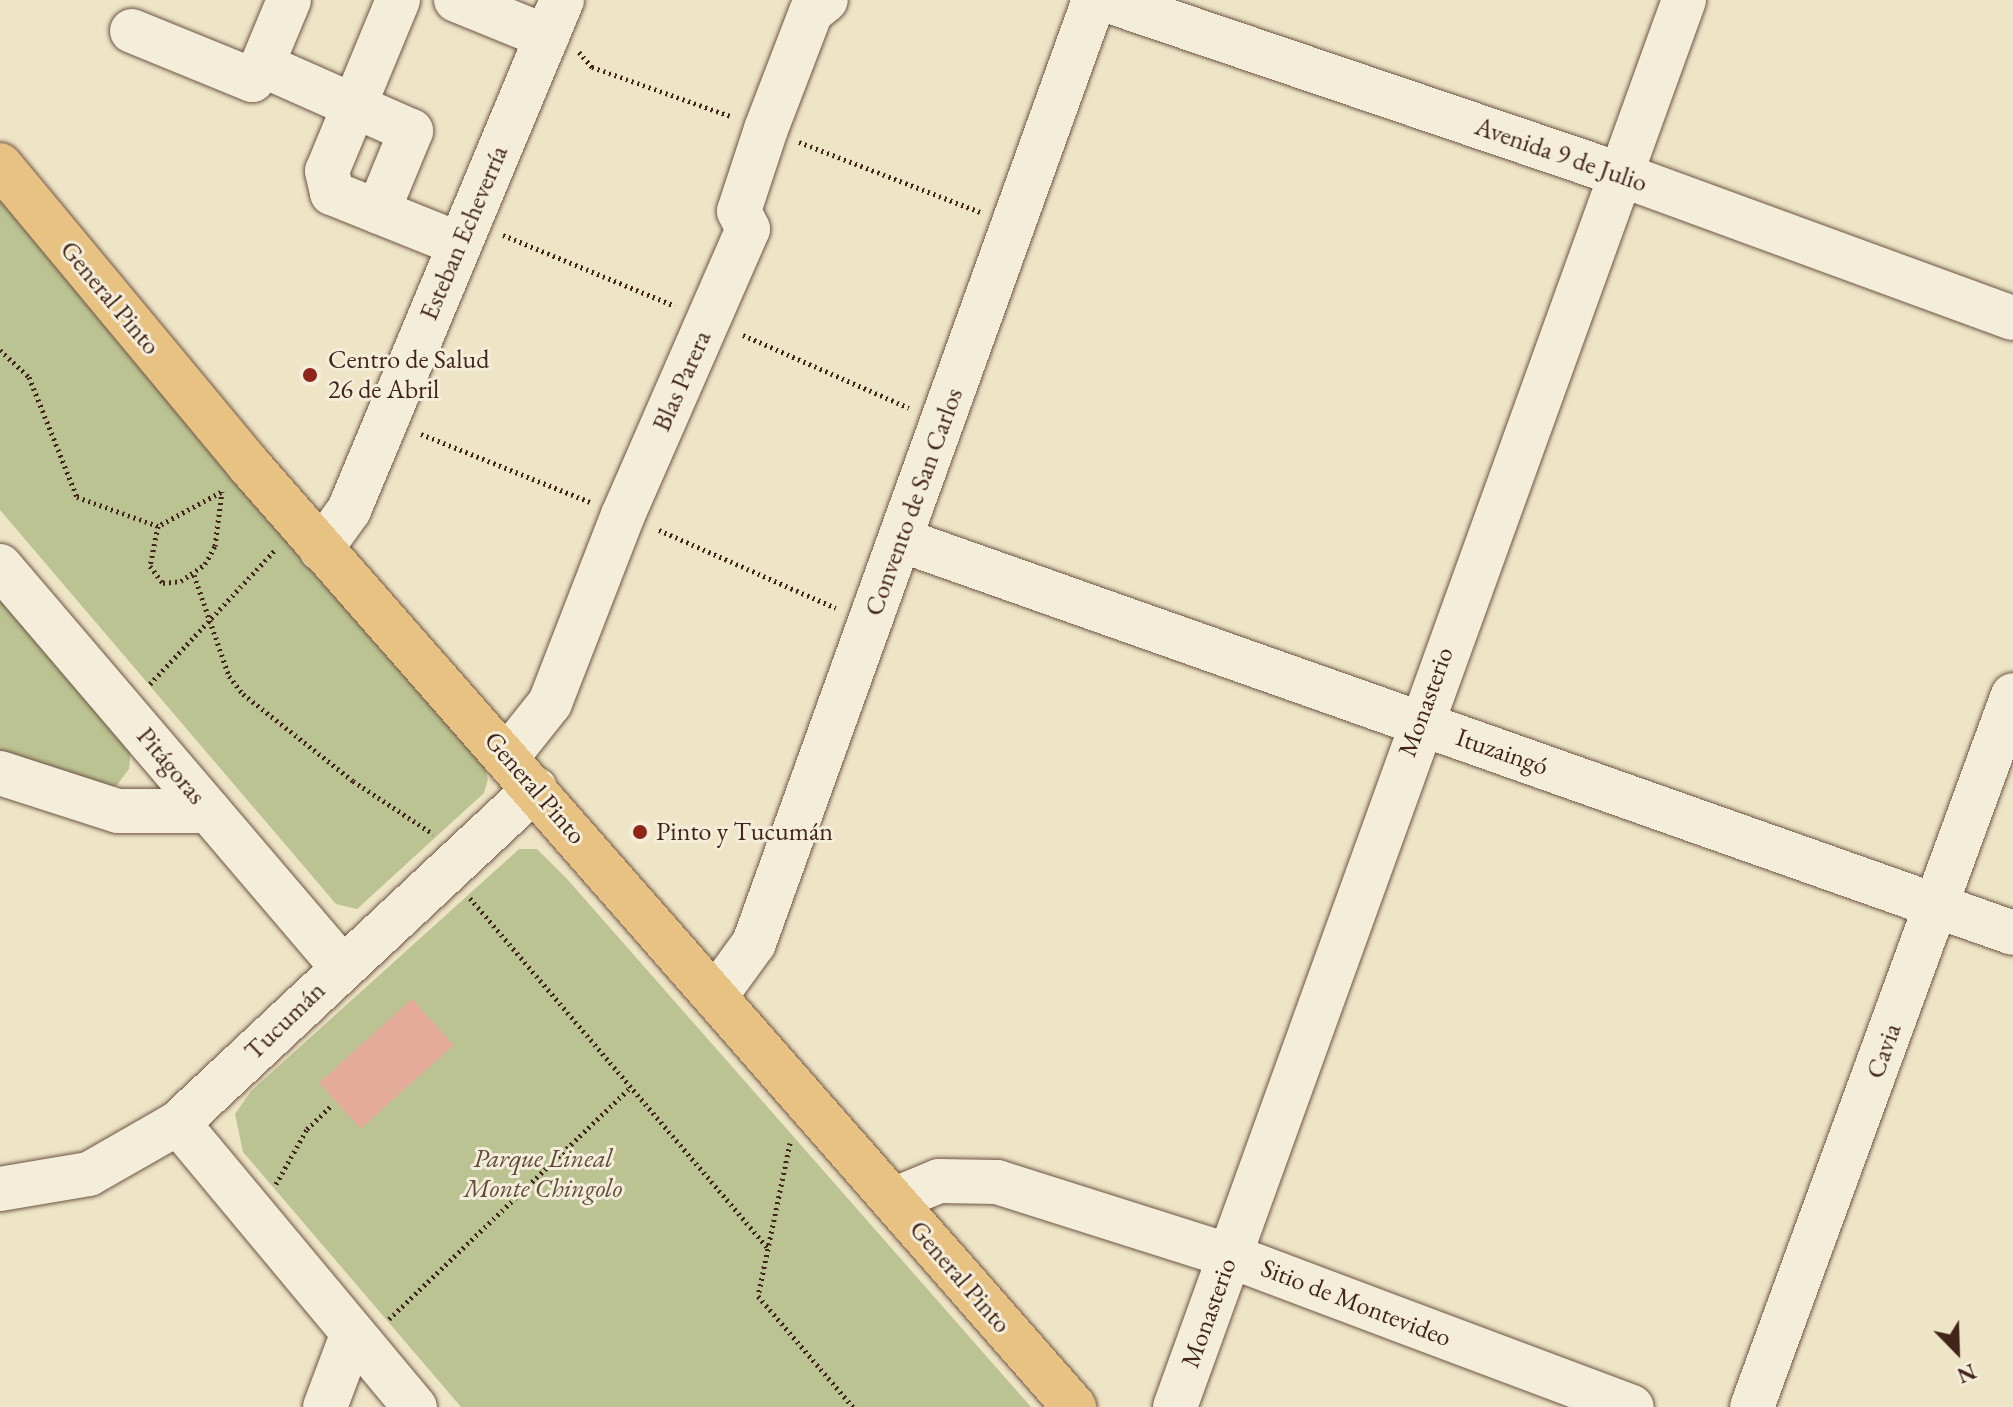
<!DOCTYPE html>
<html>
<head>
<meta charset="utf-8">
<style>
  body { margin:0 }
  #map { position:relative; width:2013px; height:1407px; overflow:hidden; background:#eee4c6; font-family:"EB Garamond",serif }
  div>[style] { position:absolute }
  .green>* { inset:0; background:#bcc392 }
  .building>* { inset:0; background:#e4aa9a; transform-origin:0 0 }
  .path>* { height:5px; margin-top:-2.5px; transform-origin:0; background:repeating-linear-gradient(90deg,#42251a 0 2px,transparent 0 6px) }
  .roads { filter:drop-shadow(0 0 2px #6d5545) drop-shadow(0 0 2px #6d5545) }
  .minor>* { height:44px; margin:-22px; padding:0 22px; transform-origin:22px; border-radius:22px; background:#f4edda }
  .major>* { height:44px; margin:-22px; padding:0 22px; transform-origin:22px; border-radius:22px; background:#e7c283 }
  .dots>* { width:22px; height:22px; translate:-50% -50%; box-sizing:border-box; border:4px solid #f4edda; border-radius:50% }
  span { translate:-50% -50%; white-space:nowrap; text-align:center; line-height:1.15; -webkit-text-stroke:6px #f4edda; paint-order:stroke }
  .street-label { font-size:26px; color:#42251a }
  .poi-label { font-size:26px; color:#42251a }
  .left { translate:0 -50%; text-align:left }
  .park-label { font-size:26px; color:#604c38; font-style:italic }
  .north { position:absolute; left:1917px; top:1311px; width:80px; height:80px; -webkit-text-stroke:6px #f4edda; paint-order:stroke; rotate:157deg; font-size:22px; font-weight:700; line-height:32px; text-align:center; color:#42251a }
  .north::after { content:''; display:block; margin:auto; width:28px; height:36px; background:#42251a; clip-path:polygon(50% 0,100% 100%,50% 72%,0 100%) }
</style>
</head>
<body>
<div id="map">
  <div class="green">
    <i style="clip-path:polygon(0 200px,484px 764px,488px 779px,484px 793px,357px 909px,336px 904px,0 510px)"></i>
    <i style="clip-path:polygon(0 592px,131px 749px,129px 769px,117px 785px,101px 791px,0 757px)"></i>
    <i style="clip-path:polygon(519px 849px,537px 849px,568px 880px,1031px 1407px,461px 1407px,243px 1152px,235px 1114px,251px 1091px)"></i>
  </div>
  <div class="building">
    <i style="left:412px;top:999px;width:62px;height:125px;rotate:48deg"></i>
  </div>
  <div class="path">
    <i style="left:579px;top:52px;width:20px;rotate:49deg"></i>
    <i style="left:592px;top:67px;width:146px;rotate:19.5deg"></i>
    <i style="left:799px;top:142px;width:194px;rotate:21.1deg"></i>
    <i style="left:503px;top:235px;width:186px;rotate:22.4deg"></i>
    <i style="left:743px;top:335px;width:181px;rotate:23.7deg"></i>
    <i style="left:0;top:350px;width:40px;rotate:43deg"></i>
    <i style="left:29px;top:377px;width:129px;rotate:68.2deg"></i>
    <i style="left:77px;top:497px;width:86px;rotate:19.7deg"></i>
    <i style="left:421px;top:434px;width:182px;rotate:21.9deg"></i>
    <i style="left:221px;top:492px;width:72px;rotate:151.6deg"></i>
    <i style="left:158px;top:526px;width:41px;rotate:101.3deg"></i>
    <i style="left:150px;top:566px;width:21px;rotate:53deg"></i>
    <i style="left:163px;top:583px;width:18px;rotate:-6deg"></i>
    <i style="left:181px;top:581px;width:29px;rotate:-35deg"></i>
    <i style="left:205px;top:564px;width:21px;rotate:-61deg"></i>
    <i style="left:215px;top:546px;width:55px;rotate:-82.7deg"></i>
    <i style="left:659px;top:530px;width:193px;rotate:23.8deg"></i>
    <i style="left:194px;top:575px;width:107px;rotate:70.9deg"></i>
    <i style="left:229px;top:676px;width:23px;rotate:52deg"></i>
    <i style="left:243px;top:694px;width:140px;rotate:38.3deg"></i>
    <i style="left:353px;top:781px;width:96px;rotate:33.5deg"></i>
    <i style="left:150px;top:684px;width:182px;rotate:-47deg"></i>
    <i style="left:470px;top:898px;width:460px;rotate:49.6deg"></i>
    <i style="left:790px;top:1143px;width:156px;rotate:101.8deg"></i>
    <i style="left:758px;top:1296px;width:146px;rotate:49.4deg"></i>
    <i style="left:276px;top:1184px;width:63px;rotate:-60.6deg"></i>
    <i style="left:307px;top:1129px;width:32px;rotate:-44deg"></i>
    <i style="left:389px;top:1319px;width:335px;rotate:-43.8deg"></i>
  </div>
  <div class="roads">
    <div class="minor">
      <i style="left:398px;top:0;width:185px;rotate:112.5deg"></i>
      <i style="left:327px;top:171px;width:23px;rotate:77deg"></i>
      <i style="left:332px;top:193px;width:137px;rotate:21.9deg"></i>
      <i style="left:456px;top:0;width:98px;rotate:22.1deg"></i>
      <i style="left:1106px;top:0;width:542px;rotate:18.74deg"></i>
      <i style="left:1619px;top:174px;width:419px;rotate:20.1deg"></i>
      <i style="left:132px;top:31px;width:130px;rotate:22.2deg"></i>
      <i style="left:252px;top:80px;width:18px;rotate:-56deg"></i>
      <i style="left:262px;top:65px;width:163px;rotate:23.9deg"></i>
      <i style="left:411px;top:131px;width:87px;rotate:112.4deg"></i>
      <i style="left:262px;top:65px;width:70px;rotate:-67.4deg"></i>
      <i style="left:901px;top:540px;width:1179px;rotate:19.46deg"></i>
      <i style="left:321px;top:549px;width:48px;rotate:-54.3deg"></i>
      <i style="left:349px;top:510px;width:553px;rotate:-67.33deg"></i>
      <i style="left:0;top:566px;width:527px;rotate:49.54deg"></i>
      <i style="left:507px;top:757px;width:69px;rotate:-51.5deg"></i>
      <i style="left:550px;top:703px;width:202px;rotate:-68.8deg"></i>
      <i style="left:623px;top:515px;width:312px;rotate:-66.4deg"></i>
      <i style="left:748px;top:229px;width:20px;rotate:-117deg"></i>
      <i style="left:739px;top:211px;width:86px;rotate:-71.8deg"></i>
      <i style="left:766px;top:129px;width:125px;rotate:-69deg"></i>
      <i style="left:811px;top:12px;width:19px;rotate:-39deg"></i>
      <i style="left:0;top:773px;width:124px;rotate:17.9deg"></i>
      <i style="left:118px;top:811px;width:91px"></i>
      <i style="left:717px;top:994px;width:63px;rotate:-54deg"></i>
      <i style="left:754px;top:943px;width:1002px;rotate:-70.17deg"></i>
      <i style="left:178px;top:1123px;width:370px;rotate:50.2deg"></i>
      <i style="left:0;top:1189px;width:90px;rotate:-9.6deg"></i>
      <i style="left:89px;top:1174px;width:103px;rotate:-29.8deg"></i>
      <i style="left:178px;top:1123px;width:489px;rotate:-43.1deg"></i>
      <i style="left:893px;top:1200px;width:50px;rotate:-22.4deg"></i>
      <i style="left:939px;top:1181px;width:58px;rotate:1deg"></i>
      <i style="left:997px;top:1182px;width:244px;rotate:17.6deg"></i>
      <i style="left:1230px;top:1256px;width:429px;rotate:20.6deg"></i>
      <i style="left:325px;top:1407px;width:77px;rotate:-69.4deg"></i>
      <i style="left:1175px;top:1407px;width:1496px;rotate:-70.11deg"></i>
      <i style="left:1752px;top:1407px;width:758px;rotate:-69.87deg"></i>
    </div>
    <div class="major">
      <i style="left:0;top:165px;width:388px;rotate:50.3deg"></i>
      <i style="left:248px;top:464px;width:1254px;rotate:48.78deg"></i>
    </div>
  </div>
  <div class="dots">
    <i style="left:310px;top:375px;background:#8f2418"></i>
    <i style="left:640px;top:832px;background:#8f2418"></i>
  </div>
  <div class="street-label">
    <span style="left:1561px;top:155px;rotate:19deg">Avenida 9 de Julio</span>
    <span style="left:464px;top:233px;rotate:-67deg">Esteban Echeverría</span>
    <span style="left:110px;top:298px;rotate:50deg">General Pinto</span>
    <span style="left:682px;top:381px;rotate:-66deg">Blas Parera</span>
    <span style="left:914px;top:502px;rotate:-70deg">Convento de San Carlos</span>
    <span style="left:1426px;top:702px;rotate:-70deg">Monasterio</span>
    <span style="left:1502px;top:752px;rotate:19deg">Ituzaingó</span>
    <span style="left:171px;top:766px;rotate:50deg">Pitágoras</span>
    <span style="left:535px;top:788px;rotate:49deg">General Pinto</span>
    <span style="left:285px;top:1021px;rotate:-44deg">Tucumán</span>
    <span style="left:1884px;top:1051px;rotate:-70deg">Cavia</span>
    <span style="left:960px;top:1277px;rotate:49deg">General Pinto</span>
    <span style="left:1356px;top:1303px;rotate:21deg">Sitio de Montevideo</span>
    <span style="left:1209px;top:1313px;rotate:-70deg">Monasterio</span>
  </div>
  <div class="poi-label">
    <span class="left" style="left:328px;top:375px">Centro de Salud<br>26 de Abril</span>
    <span class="left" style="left:656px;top:832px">Pinto y Tucumán</span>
  </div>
  <div class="park-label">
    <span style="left:543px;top:1174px">Parque Lineal<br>Monte Chingolo</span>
  </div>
  <div class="north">N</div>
</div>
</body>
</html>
